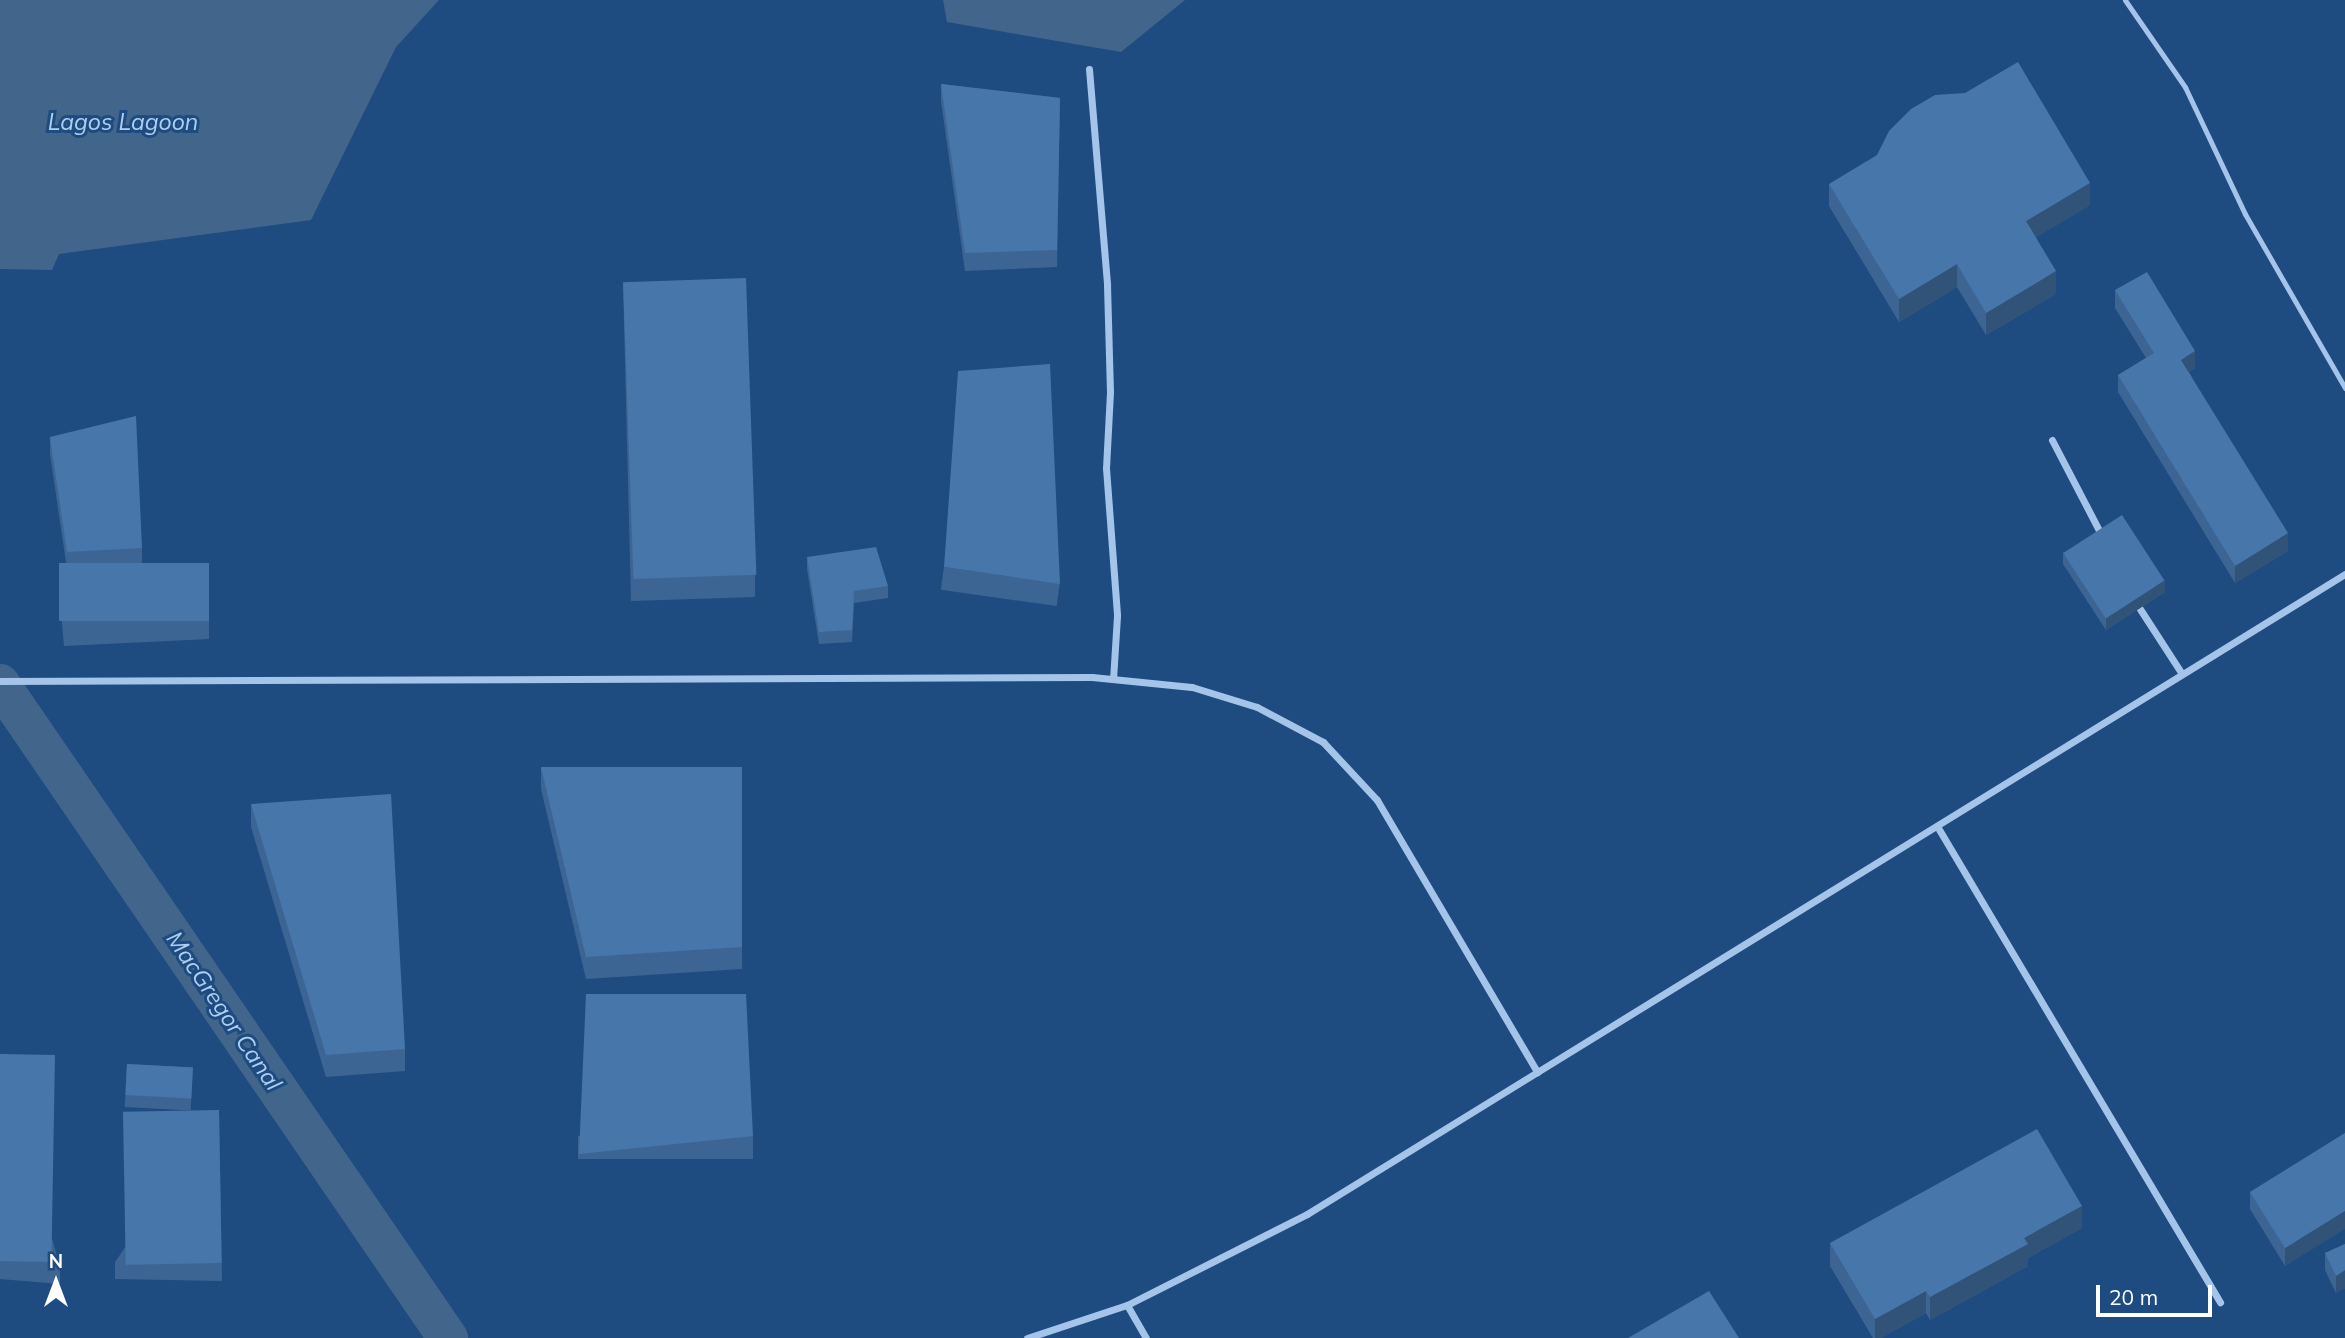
<!DOCTYPE html>
<html>
<head>
<meta charset="utf-8">
<style>
  body { margin:0 }
  #map { position:relative; width:2345px; height:1338px; overflow:hidden; background:#1e4c81; font-family:Mulish,sans-serif }
  div>[style] { position:absolute }
  .water>* { inset:0; background:#42658b }
  .canal>* { height:40px; margin:-20px; padding:0 20px; transform-origin:20px; border-radius:20px; background:#42658b }
  .lane>* { height:5px; margin:-2.5px; padding:0 2.5px; transform-origin:2.5px; border-radius:2.5px; background:#a4c5e9 }
  .street>* { height:7px; margin:-3.5px; padding:0 3.5px; transform-origin:3.5px; border-radius:3.5px; background:#a4c5e9 }
  .wall>* { inset:0; background:#3d6593; transform-origin:0 0 }
  .shaded-wall>* { inset:0; background:#325378 }
  .building>* { inset:0; background:#4776ab; transform-origin:0 0 }
  span { translate:-50% -50%; white-space:nowrap; text-align:center; line-height:1.15; -webkit-text-stroke:6px #1e4c81; paint-order:stroke }
  .water-label { font-size:23px; color:#afcff0; font-style:italic }
  .north { position:absolute; left:21px; top:1247px; width:70px; height:70px; -webkit-text-stroke:5px #1e4c81; paint-order:stroke; rotate:0deg; font-size:19px; font-weight:700; line-height:28px; text-align:center; color:#fff }
  .north::after { content:''; display:block; margin:auto; width:24px; height:32px; background:#fff; clip-path:polygon(50% 0,100% 100%,50% 72%,0 100%) }
  .scale { position:absolute; left:2096px; top:1285px; width:116px; height:32px; box-sizing:border-box; border:4px solid #fff; border-top:0; padding-left:9px; font-size:21px; line-height:24px; white-space:nowrap; color:#fff; -webkit-text-stroke:5px #1e4c81; paint-order:stroke }
</style>
</head>
<body>
<div id="map">
  <div class="water">
    <i style="clip-path:polygon(0 0,439px 0,396px 47px,311px 220px,59px 254px,52px 270px,0 269px)"></i>
    <i style="clip-path:polygon(943px 0,1185px 0,1121px 52px,947px 22px)"></i>
  </div>
  <div class="canal">
    <i style="left:0;top:684px;width:793px;rotate:55.59deg"></i>
  </div>
  <div class="lane">
    <i style="left:2125px;top:0;width:106px;rotate:55.4deg"></i>
    <i style="left:2185px;top:87px;width:140px;rotate:64.7deg"></i>
    <i style="left:2245px;top:214px;width:201px;rotate:60.1deg"></i>
  </div>
  <div class="street">
    <i style="left:1089px;top:69px;width:217px;rotate:85.2deg"></i>
    <i style="left:1107px;top:285px;width:107px;rotate:88.4deg"></i>
    <i style="left:1110px;top:392px;width:76px;rotate:93deg"></i>
    <i style="left:1106px;top:468px;width:148px;rotate:85.7deg"></i>
    <i style="left:1117px;top:616px;width:63px;rotate:93.6deg"></i>
    <i style="left:2052px;top:440px;width:110px;rotate:62.5deg"></i>
    <i style="left:2140px;top:609px;width:77px;rotate:57.1deg"></i>
    <i style="left:0;top:681px;width:1092px;rotate:-0.21deg"></i>
    <i style="left:1092px;top:677px;width:100px;rotate:5.7deg"></i>
    <i style="left:1192px;top:687px;width:68px;rotate:17.1deg"></i>
    <i style="left:1257px;top:707px;width:75px;rotate:27.9deg"></i>
    <i style="left:1323px;top:742px;width:79px;rotate:47deg"></i>
    <i style="left:1377px;top:800px;width:316px;rotate:59.5deg"></i>
    <i style="left:1937px;top:826px;width:554px;rotate:59.27deg"></i>
    <i style="left:1127px;top:1305px;width:38px;rotate:60deg"></i>
    <i style="left:1027px;top:1338px;width:105px;rotate:-18.3deg"></i>
    <i style="left:1127px;top:1305px;width:202px;rotate:-26.8deg"></i>
    <i style="left:1307px;top:1214px;width:1219px;rotate:-31.66deg"></i>
  </div>
  <div class="wall">
    <i style="clip-path:polygon(941px 84px,1060px 98px,1057px 267px,965px 271px,941px 101px)"></i>
    <i style="clip-path:polygon(1829px 184px,2090px 205px,2036px 237px,2056px 294px,1986px 335px,1957px 287px,1899px 322px,1829px 206px)"></i>
    <i style="clip-path:polygon(623px 282px,755px 575px,755px 597px,631px 601px)"></i>
    <i style="clip-path:polygon(2115px 290px,2195px 368px,2189px 372px,2288px 551px,2235px 583px,2118px 392px,2118px 375px,2146px 358px,2115px 308px)"></i>
    <i style="clip-path:polygon(50px 437px,142px 548px,142px 565px,67px 569px,50px 454px)"></i>
    <i style="clip-path:polygon(2063px 552px,2165px 592px,2106px 630px,2063px 564px)"></i>
    <i style="clip-path:polygon(807px 557px,888px 586px,888px 598px,854px 603px,852px 642px,819px 644px,807px 569px)"></i>
    <i style="clip-path:polygon(209px 563px,209px 639px,64px 646px,59px 588px,59px 570px)"></i>
    <i style="left:944px;top:567px;width:117px;height:23px;rotate:8deg"></i>
    <i style="clip-path:polygon(541px 767px,742px 767px,742px 969px,586px 979px,541px 789px)"></i>
    <i style="clip-path:polygon(251px 804px,405px 1049px,405px 1071px,326px 1077px,251px 827px)"></i>
    <i style="clip-path:polygon(0 1054px,60px 1267px,60px 1284px,0 1279px)"></i>
    <i style="left:127px;top:1064px;width:66px;height:43px;rotate:3deg"></i>
    <i style="clip-path:polygon(219px 1110px,222px 1281px,115px 1279px,115px 1262px)"></i>
    <i style="clip-path:polygon(2345px 1133px,2285px 1266px,2250px 1209px,2250px 1192px)"></i>
    <i style="left:753px;top:1136px;width:23px;height:175px;rotate:90deg"></i>
    <i style="clip-path:polygon(2082px 1228px,2028px 1258px,2028px 1266px,1930px 1320px,1926px 1313px,1881px 1338px,1873px 1338px,1830px 1266px,1830px 1243px)"></i>
    <i style="clip-path:polygon(2345px 1244px,2345px 1288px,2336px 1293px,2325px 1270px,2325px 1253px)"></i>
  </div>
  <div class="shaded-wall">
    <i style="clip-path:polygon(2090px 183px,2090px 205px,2026px 243px,2026px 221px)"></i>
    <i style="clip-path:polygon(1957px 264px,1957px 287px,1899px 322px,1899px 299px)"></i>
    <i style="clip-path:polygon(2056px 271px,2056px 294px,1986px 335px,1986px 313px)"></i>
    <i style="clip-path:polygon(2195px 351px,2195px 368px,2181px 377px,2181px 360px)"></i>
    <i style="clip-path:polygon(2288px 533px,2288px 551px,2235px 583px,2235px 566px)"></i>
    <i style="clip-path:polygon(2165px 580px,2165px 592px,2106px 630px,2106px 618px)"></i>
    <i style="clip-path:polygon(2082px 1206px,2082px 1228px,2028px 1258px,2028px 1266px,1930px 1320px,1930px 1297px,2024px 1238px)"></i>
    <i style="clip-path:polygon(2345px 1211px,2345px 1229px,2285px 1266px,2285px 1248px)"></i>
    <i style="clip-path:polygon(2345px 1270px,2345px 1288px,2336px 1293px,2336px 1276px)"></i>
    <i style="clip-path:polygon(1926px 1291px,1926px 1313px,1881px 1338px,1875px 1338px,1875px 1319px)"></i>
  </div>
  <div class="building">
    <i style="clip-path:polygon(2018px 62px,2090px 183px,2026px 221px,2056px 271px,1986px 313px,1957px 264px,1899px 299px,1829px 184px,1877px 155px,1889px 131px,1911px 109px,1935px 95px,1965px 93px)"></i>
    <i style="clip-path:polygon(941px 84px,1060px 98px,1057px 250px,965px 253px)"></i>
    <i style="clip-path:polygon(2147px 272px,2195px 351px,2181px 360px,2288px 533px,2235px 566px,2118px 375px,2154px 353px,2115px 290px)"></i>
    <i style="left:746px;top:278px;width:297px;height:123px;rotate:88deg"></i>
    <i style="clip-path:polygon(1050px 364px,1060px 584px,944px 567px,958px 371px)"></i>
    <i style="clip-path:polygon(136px 416px,142px 548px,67px 552px,50px 437px)"></i>
    <i style="left:2122px;top:515px;width:78px;height:70px;rotate:57deg"></i>
    <i style="clip-path:polygon(876px 547px,888px 586px,854px 591px,852px 630px,819px 632px,807px 557px)"></i>
    <i style="left:209px;top:563px;width:58px;height:150px;rotate:90deg"></i>
    <i style="clip-path:polygon(541px 767px,742px 767px,742px 947px,586px 957px)"></i>
    <i style="clip-path:polygon(391px 794px,405px 1049px,326px 1055px,251px 804px)"></i>
    <i style="clip-path:polygon(586px 994px,746px 994px,753px 1136px,579px 1154px)"></i>
    <i style="left:0;top:1054px;width:55px;height:207px;rotate:1deg"></i>
    <i style="left:127px;top:1064px;width:66px;height:31px;rotate:3deg"></i>
    <i style="left:219px;top:1110px;width:153px;height:96px;rotate:89deg"></i>
    <i style="clip-path:polygon(2037px 1129px,2082px 1206px,2024px 1238px,2028px 1244px,1930px 1297px,1926px 1291px,1875px 1319px,1830px 1243px)"></i>
    <i style="clip-path:polygon(2345px 1133px,2345px 1211px,2285px 1248px,2250px 1192px)"></i>
    <i style="clip-path:polygon(2345px 1244px,2345px 1270px,2336px 1276px,2325px 1253px)"></i>
    <i style="clip-path:polygon(1709px 1291px,1739px 1338px,1628px 1338px)"></i>
  </div>
  <div class="water-label">
    <span style="left:123px;top:122px">Lagos Lagoon</span>
    <span style="left:224px;top:1011px;rotate:56deg">MacGregor Canal</span>
  </div>
  <div class="north">N</div>
  <div class="scale">20 m</div>
</div>
</body>
</html>
